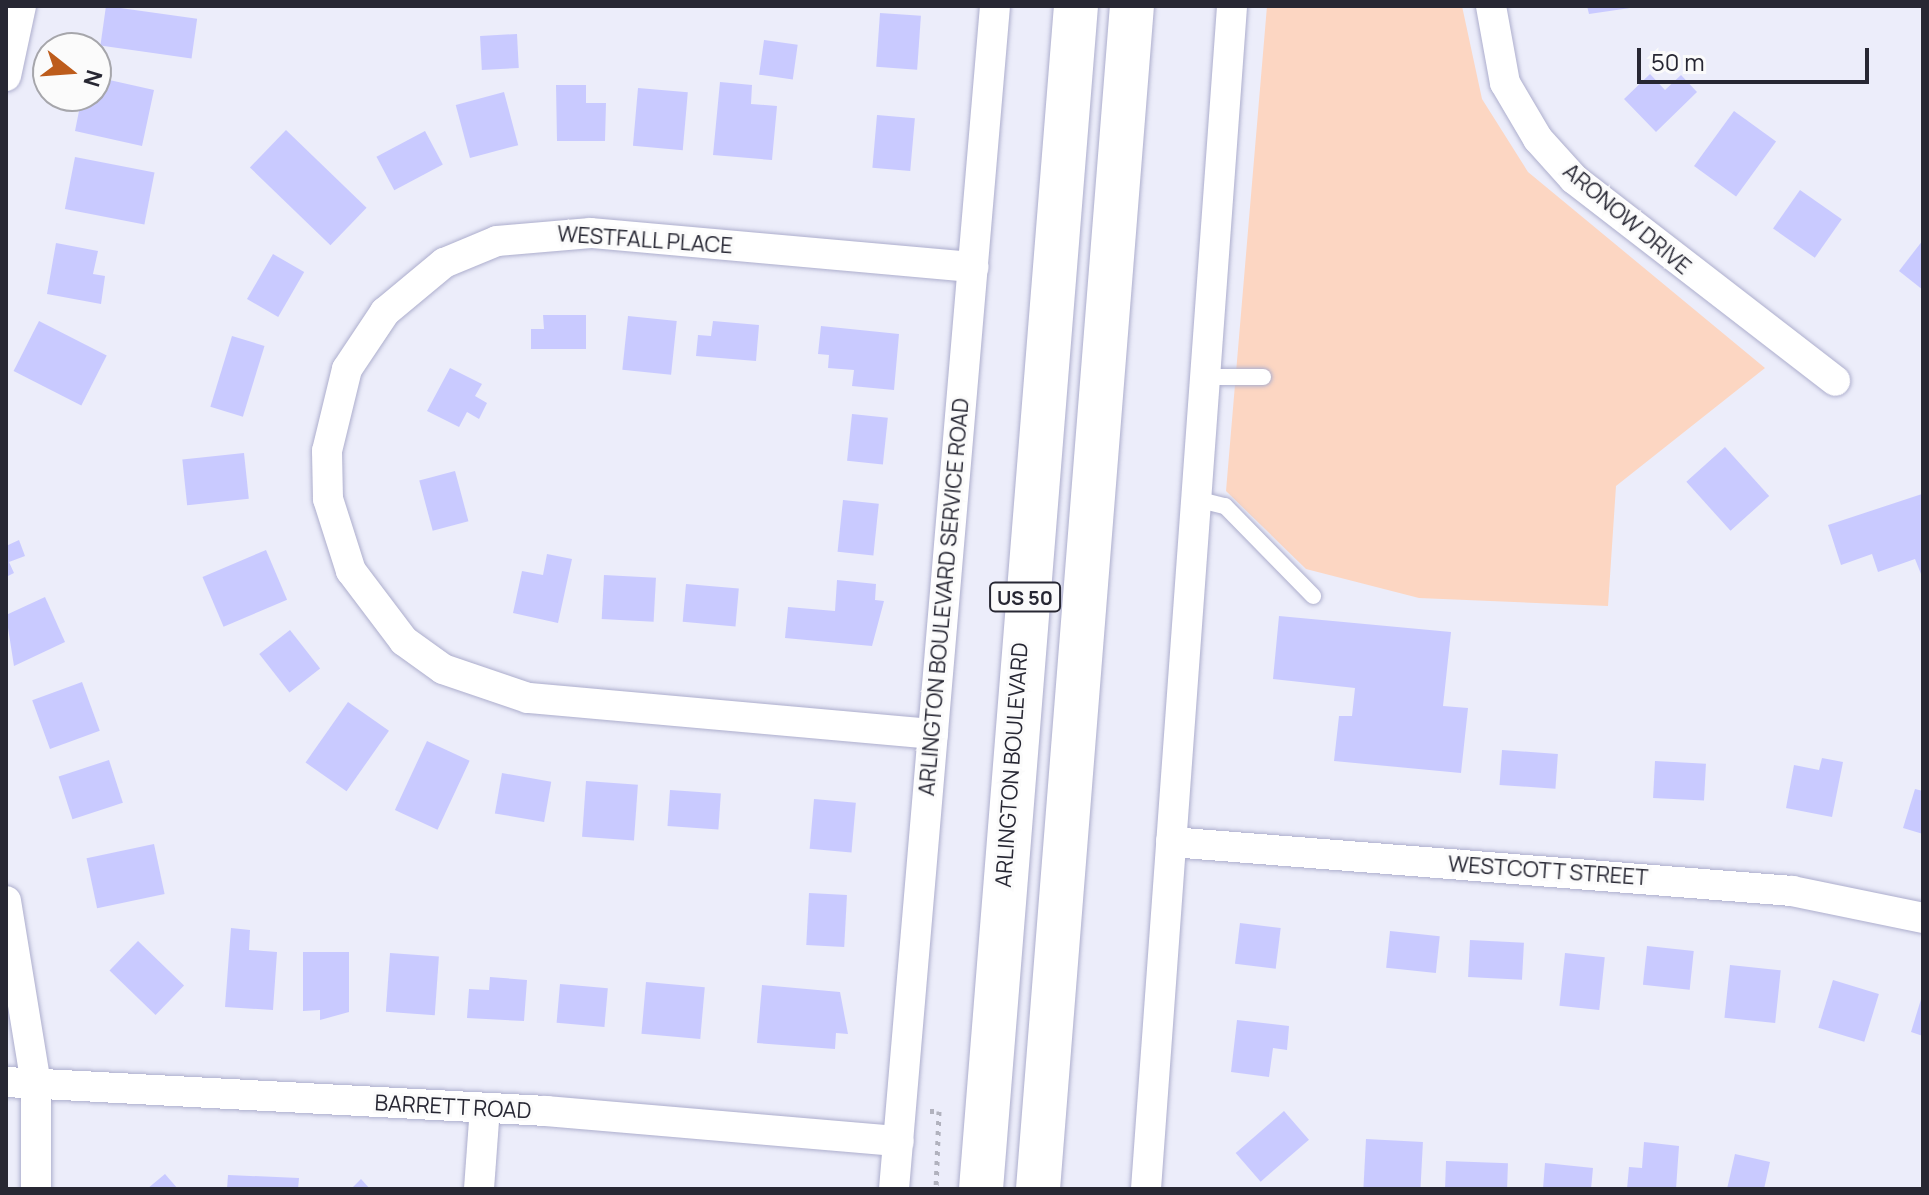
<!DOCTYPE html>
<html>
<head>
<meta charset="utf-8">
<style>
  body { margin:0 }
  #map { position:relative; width:1929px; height:1195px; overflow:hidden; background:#ecedfa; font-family:Manrope,sans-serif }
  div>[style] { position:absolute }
  .green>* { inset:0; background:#fcd6c2 }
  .building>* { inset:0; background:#c9caff; transform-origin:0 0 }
  .path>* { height:5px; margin-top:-2.5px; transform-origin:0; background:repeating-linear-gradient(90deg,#b1b2be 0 4px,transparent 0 10px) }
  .roads { filter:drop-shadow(0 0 2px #adaecd) drop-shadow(0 0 2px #adaecd) }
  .service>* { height:16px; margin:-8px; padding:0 8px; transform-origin:8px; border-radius:8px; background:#fff }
  .minor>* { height:30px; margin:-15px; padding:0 15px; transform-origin:15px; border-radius:15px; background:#fff }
  .trunk>* { height:44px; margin:-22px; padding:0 22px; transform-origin:22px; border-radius:22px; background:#fff }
  span { translate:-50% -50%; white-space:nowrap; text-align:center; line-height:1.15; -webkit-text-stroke:6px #fbfbfb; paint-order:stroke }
  .shield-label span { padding:2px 6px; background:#fbfbfb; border:2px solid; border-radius:6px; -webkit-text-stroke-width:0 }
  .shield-label { font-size:20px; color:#272733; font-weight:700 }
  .street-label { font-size:22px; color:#272733 }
  .frame { position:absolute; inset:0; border:8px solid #272733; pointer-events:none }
  .north { position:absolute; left:32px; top:32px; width:80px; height:80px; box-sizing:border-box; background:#fbfbfb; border:2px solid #a6a6ab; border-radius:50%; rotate:107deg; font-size:22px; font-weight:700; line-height:32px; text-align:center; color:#272733 }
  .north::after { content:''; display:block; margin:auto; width:28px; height:36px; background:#bd5c1c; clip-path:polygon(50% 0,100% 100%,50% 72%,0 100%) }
  .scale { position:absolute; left:1637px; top:48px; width:232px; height:36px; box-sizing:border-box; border:4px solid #272733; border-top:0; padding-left:10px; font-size:24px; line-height:28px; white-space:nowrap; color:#272733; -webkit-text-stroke:6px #fbfbfb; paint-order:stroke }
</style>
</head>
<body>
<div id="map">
  <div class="green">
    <i style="clip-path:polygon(1267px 6px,1462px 6px,1482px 99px,1528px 172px,1765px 368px,1616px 486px,1608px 606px,1419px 598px,1306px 569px,1226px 491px)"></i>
  </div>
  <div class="building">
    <i style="left:106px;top:6px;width:92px;height:40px;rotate:8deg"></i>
    <i style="clip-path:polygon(1587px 6px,1630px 6px,1630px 8px,1589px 14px)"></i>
    <i style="left:880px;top:13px;width:41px;height:54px;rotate:4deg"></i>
    <i style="left:517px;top:34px;width:34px;height:37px;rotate:87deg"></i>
    <i style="left:764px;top:40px;width:34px;height:35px;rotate:8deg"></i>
    <i style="clip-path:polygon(1650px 74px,1665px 90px,1681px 75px,1697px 92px,1656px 132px,1624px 99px)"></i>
    <i style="clip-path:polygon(96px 77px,154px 90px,142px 146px,75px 131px,82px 96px,96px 96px)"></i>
    <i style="clip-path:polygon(720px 82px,752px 85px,751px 104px,777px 106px,772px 160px,713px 155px)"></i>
    <i style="clip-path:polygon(556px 85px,586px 85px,586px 103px,606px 103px,605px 141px,557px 141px)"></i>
    <i style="left:638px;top:88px;width:50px;height:58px;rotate:5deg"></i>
    <i style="left:504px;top:92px;width:55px;height:50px;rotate:75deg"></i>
    <i style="left:1734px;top:111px;width:52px;height:68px;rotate:36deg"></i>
    <i style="left:877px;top:115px;width:38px;height:53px;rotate:5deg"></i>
    <i style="left:286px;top:130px;width:112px;height:52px;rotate:44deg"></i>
    <i style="left:425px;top:131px;width:38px;height:55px;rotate:62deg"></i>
    <i style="left:75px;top:157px;width:81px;height:53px;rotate:11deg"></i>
    <i style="left:1800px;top:190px;width:51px;height:47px;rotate:35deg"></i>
    <i style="clip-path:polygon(1923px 240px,1923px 290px,1899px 271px)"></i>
    <i style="clip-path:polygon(56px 243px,98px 251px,93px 274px,105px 276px,101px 304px,47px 294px)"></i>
    <i style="left:273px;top:254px;width:36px;height:52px;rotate:30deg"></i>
    <i style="clip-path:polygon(543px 315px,586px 315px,586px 349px,531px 349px,531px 329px,544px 329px)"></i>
    <i style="left:628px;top:316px;width:49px;height:54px;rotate:6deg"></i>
    <i style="left:39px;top:321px;width:76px;height:56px;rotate:27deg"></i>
    <i style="clip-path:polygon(713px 321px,759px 325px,756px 361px,696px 356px,698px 335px,711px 336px)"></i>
    <i style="clip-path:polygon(821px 326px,899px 334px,894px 390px,852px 386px,854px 370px,828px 368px,829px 355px,818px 354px)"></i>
    <i style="left:232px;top:336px;width:34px;height:74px;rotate:17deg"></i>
    <i style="clip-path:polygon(450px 368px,482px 384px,475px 396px,487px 403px,479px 419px,467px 412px,459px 427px,427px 411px)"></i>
    <i style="left:852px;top:414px;width:36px;height:47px;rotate:6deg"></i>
    <i style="left:1725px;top:447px;width:66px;height:52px;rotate:48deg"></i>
    <i style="left:244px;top:453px;width:46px;height:62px;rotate:84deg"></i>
    <i style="left:455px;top:471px;width:52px;height:37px;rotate:75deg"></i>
    <i style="clip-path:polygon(1922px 494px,1923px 579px,1915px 559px,1878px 572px,1872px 554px,1841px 565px,1828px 525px)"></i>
    <i style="left:843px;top:500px;width:36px;height:52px;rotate:6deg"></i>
    <i style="clip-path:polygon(19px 540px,25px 556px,9px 562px,14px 573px,6px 577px,6px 546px)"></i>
    <i style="left:266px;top:550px;width:54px;height:69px;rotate:67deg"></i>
    <i style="clip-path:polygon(547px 554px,572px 559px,558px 623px,513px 613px,522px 571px,543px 575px)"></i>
    <i style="left:604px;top:575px;width:52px;height:44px;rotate:3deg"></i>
    <i style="clip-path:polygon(837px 580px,876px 584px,875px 600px,884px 601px,872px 646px,785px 638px,788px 607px,835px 611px)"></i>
    <i style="left:686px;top:584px;width:53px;height:38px;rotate:5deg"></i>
    <i style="clip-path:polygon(45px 597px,65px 642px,14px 666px,6px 615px)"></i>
    <i style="clip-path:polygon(1279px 616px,1451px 632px,1443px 706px,1468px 708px,1461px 773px,1334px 761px,1339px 716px,1352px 716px,1355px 688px,1273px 679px)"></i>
    <i style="left:290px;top:630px;width:49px;height:39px;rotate:52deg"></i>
    <i style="left:82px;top:682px;width:52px;height:53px;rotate:70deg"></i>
    <i style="left:348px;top:702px;width:50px;height:74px;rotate:35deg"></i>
    <i style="left:427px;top:741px;width:47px;height:76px;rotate:25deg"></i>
    <i style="left:1502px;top:750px;width:56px;height:35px;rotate:4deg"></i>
    <i style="clip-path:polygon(1822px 758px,1843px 762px,1832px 817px,1786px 808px,1794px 765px,1819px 770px)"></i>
    <i style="left:109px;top:760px;width:45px;height:53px;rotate:72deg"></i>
    <i style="left:1655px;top:761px;width:51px;height:37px;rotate:3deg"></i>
    <i style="left:502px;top:773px;width:50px;height:41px;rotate:10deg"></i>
    <i style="left:586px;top:781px;width:52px;height:56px;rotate:4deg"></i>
    <i style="clip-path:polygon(1915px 789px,1923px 791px,1923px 834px,1903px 828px)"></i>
    <i style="left:670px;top:790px;width:51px;height:36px;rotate:4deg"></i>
    <i style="left:814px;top:799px;width:42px;height:50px;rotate:5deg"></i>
    <i style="left:154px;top:844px;width:51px;height:69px;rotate:78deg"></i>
    <i style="left:809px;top:893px;width:38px;height:52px;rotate:3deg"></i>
    <i style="left:1240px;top:923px;width:41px;height:41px;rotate:7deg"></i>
    <i style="clip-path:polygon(231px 928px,250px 930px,249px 950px,277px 952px,273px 1010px,225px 1007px)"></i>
    <i style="left:1390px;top:931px;width:50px;height:37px;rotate:6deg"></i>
    <i style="left:1470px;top:940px;width:54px;height:37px;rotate:3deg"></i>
    <i style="left:138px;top:941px;width:64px;height:41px;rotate:44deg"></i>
    <i style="left:1647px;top:946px;width:47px;height:39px;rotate:6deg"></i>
    <i style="clip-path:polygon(303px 952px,349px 952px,349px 1012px,320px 1020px,320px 1010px,303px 1011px)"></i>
    <i style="left:390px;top:953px;width:49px;height:59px;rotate:4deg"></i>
    <i style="left:1565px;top:953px;width:40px;height:53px;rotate:6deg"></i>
    <i style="left:1730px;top:965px;width:51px;height:53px;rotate:6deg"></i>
    <i style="clip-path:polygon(490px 977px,527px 980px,524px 1021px,467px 1018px,469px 989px,489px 990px)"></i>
    <i style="left:1833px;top:980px;width:48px;height:50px;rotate:17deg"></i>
    <i style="left:646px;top:982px;width:59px;height:52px;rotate:5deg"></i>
    <i style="left:560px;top:984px;width:48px;height:39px;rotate:5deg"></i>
    <i style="clip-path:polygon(762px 985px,840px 992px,848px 1034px,836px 1033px,835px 1049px,757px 1043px)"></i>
    <i style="clip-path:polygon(1922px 996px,1923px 996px,1923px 1036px,1911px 1032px)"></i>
    <i style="clip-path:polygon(1237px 1020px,1289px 1026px,1287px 1050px,1273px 1048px,1269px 1077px,1231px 1072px)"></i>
    <i style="left:1284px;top:1111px;width:38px;height:64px;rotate:49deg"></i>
    <i style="left:1366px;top:1139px;width:57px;height:50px;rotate:3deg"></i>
    <i style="clip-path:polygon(1644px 1142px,1679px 1146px,1676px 1189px,1627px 1189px,1629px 1167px,1642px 1168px)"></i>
    <i style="clip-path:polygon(1735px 1154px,1770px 1162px,1764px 1189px,1727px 1189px)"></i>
    <i style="left:1446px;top:1161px;width:62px;height:28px;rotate:2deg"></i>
    <i style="clip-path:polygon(1545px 1163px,1593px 1168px,1591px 1189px,1543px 1189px)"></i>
    <i style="clip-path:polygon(165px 1174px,178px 1189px,147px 1189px)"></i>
    <i style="clip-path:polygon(228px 1175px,299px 1178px,298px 1189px,227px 1189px)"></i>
    <i style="clip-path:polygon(361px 1179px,370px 1189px,351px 1189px)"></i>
  </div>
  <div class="path">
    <i style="left:930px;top:1111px;width:9px"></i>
    <i style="left:939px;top:1111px;width:78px;rotate:92.2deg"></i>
  </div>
  <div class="roads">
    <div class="service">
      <i style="left:1202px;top:377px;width:61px"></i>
      <i style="left:1192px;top:498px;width:34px;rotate:14deg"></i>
      <i style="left:1225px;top:506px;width:126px;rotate:45.6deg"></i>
    </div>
    <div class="minor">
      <i style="left:1491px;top:6px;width:78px;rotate:79.7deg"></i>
      <i style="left:1505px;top:83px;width:65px;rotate:59.5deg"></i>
      <i style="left:1538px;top:139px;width:54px;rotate:48deg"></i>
      <i style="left:1574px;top:179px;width:330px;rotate:37.7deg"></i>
      <i style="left:6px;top:76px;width:72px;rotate:-77.9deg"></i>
      <i style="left:933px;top:734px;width:407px;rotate:-174.9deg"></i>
      <i style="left:528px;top:698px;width:90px;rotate:-161.2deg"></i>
      <i style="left:443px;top:669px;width:48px;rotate:-144.3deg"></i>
      <i style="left:404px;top:641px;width:88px;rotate:-127.1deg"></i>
      <i style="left:351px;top:571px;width:76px;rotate:-107.7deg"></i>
      <i style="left:328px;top:499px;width:48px;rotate:-91.2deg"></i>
      <i style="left:327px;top:451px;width:84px;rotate:-76.3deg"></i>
      <i style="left:347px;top:369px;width:69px;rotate:-56.3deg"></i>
      <i style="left:385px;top:312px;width:77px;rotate:-39.7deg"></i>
      <i style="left:444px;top:263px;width:57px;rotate:-22.5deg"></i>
      <i style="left:497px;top:241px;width:94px;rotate:-4.9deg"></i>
      <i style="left:591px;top:233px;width:384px;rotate:5.1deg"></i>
      <i style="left:1171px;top:842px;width:623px;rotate:4.51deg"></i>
      <i style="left:1792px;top:891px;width:134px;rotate:11.6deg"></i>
      <i style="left:6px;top:901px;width:185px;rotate:80.7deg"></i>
      <i style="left:36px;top:1084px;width:105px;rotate:90deg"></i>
      <i style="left:6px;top:1082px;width:541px;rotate:3.07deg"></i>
      <i style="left:546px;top:1111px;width:354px;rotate:4.9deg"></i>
      <i style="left:479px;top:1189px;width:81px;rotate:-85.8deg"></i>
      <i style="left:894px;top:1189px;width:1187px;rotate:-85.12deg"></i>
      <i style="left:1146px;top:1189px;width:1186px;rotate:-85.84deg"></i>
    </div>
    <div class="trunk">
      <i style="left:981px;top:1189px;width:1187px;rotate:-85.41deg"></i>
      <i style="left:1038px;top:1189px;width:1187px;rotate:-85.46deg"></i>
    </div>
  </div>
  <div class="shield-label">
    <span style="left:1025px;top:597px">US 50</span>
  </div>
  <div class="street-label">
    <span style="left:1627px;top:219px;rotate:40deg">ARONOW DRIVE</span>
    <span style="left:645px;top:240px;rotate:4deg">WESTFALL PLACE</span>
    <span style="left:944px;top:597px;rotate:-85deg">ARLINGTON BOULEVARD SERVICE ROAD</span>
    <span style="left:1012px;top:765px;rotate:-86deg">ARLINGTON BOULEVARD</span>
    <span style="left:1548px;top:871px;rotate:4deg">WESTCOTT STREET</span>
    <span style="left:453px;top:1107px;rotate:3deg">BARRETT ROAD</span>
  </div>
  <div class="frame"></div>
  <div class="north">N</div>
  <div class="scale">50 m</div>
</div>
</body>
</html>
